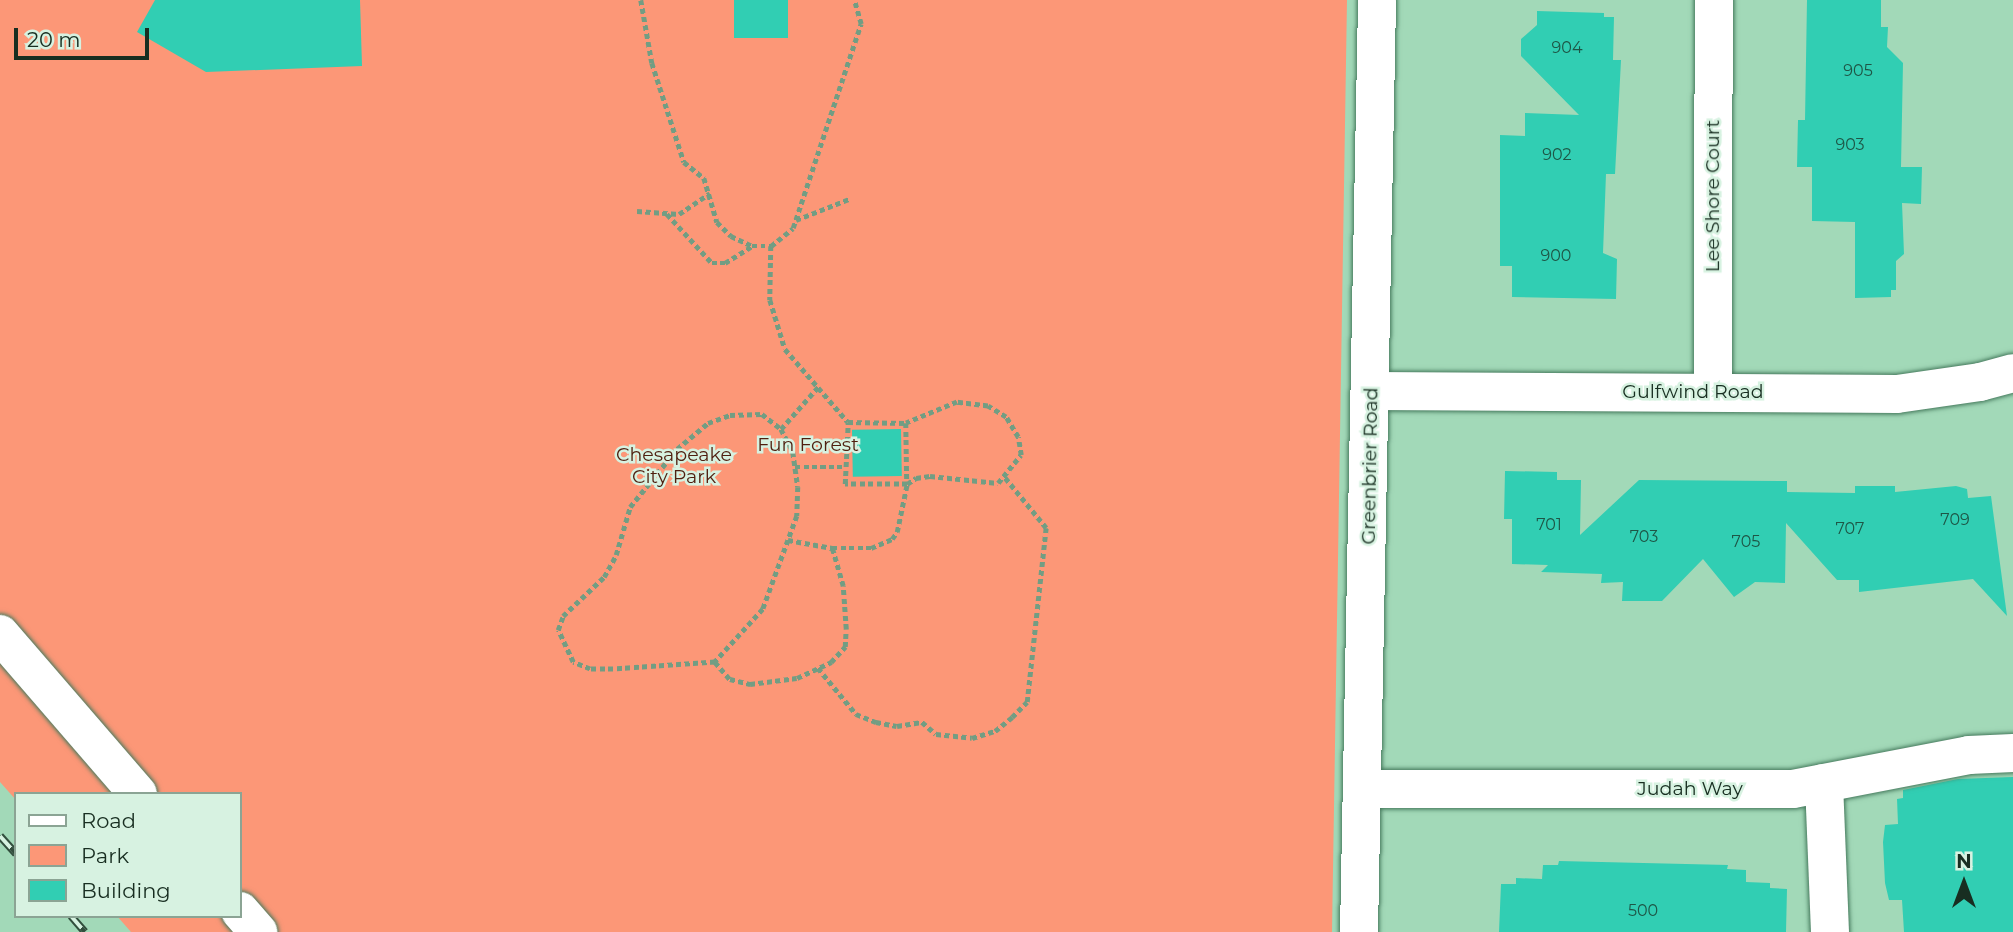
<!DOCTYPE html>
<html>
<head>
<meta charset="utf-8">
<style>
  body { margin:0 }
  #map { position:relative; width:2013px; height:932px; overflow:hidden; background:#a2d9b8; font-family:Montserrat,sans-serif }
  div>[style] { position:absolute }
  .green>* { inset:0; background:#fc9777 }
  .building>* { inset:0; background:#31ceb3; transform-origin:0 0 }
  .path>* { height:4.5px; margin-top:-2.25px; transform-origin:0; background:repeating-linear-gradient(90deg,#729d83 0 5px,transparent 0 8.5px) }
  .roads { filter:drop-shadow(0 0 2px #467a5d) drop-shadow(0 0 2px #467a5d) }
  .minor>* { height:38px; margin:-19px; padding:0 19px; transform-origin:19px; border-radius:19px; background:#fff }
  .rail>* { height:8px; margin-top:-4px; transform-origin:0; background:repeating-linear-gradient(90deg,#d7f2e1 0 16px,#324e3d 0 32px); box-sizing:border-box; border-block:2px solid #324e3d }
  span { translate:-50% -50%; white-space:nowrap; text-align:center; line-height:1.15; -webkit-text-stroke:5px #d7f2e1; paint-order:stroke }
  .number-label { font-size:16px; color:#1e5646 }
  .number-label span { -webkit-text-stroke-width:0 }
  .street-label { font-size:19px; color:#182e21 }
  .park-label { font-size:19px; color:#4f1f0f }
  .legend { position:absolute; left:14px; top:792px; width:228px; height:126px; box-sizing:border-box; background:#d7f2e1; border:2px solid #8ba494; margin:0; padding:9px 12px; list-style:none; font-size:21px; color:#182e21 }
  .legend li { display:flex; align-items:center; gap:14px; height:35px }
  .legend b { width:35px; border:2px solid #8ba494 }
  .north { position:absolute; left:1929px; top:848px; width:70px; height:70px; -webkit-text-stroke:5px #d7f2e1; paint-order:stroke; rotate:0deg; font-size:19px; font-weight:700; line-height:28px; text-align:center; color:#182e21 }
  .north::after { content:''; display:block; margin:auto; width:24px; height:32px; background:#182e21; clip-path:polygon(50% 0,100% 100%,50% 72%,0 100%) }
  .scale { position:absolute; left:14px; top:28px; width:135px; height:32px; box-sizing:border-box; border:4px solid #182e21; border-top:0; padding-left:9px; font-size:21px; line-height:24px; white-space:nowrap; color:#182e21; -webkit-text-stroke:5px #d7f2e1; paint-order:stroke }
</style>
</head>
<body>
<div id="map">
  <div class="green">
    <i style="clip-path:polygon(0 0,1347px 0,1332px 932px,131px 932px,117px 916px,240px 916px,240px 794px,16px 794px,16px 800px,0 782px)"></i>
  </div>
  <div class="building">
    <i style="clip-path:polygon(155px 0,360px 0,362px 66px,206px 72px,137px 32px)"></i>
    <i style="left:734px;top:0;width:54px;height:38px"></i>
    <i style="clip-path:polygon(1807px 0,1881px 0,1881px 27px,1888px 27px,1887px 47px,1903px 63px,1901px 167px,1922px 167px,1921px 204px,1902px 203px,1904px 254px,1896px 261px,1896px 290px,1891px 290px,1891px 297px,1855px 298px,1855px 222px,1812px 221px,1812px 167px,1797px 167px,1798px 120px,1805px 120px)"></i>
    <i style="clip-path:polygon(1537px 11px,1604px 13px,1604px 17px,1614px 17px,1613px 60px,1621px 60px,1619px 99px,1615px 174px,1606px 174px,1603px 253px,1617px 259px,1616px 299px,1512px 297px,1512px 266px,1500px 266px,1500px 135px,1525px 136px,1525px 113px,1579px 115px,1521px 56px,1521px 39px,1537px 25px)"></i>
    <i style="left:901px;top:429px;width:47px;height:49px;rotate:89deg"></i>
    <i style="clip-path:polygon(1505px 471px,1557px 472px,1557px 480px,1581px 480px,1580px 535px,1639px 480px,1787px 481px,1787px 492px,1855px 493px,1855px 486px,1895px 486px,1895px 492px,1956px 486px,1967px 489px,1968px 498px,1991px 496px,2007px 616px,1973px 579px,1859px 592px,1859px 580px,1837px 580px,1786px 523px,1785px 583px,1755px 582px,1734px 597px,1703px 559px,1662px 601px,1622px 601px,1623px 582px,1601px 583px,1602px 574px,1541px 572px,1548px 565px,1512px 564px,1512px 519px,1504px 519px)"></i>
    <i style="clip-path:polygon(2013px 777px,2013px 932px,1904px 932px,1902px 900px,1889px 900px,1885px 883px,1883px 842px,1885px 825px,1898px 824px,1897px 799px,1903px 798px,1903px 790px,1958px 779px)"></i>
    <i style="clip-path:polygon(1559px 861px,1728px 865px,1727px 869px,1746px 870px,1746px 882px,1770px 883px,1770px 888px,1787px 889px,1786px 932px,1499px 932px,1501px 884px,1516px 884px,1516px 878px,1542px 879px,1543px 865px,1558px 865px)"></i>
  </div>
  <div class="path">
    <i style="left:641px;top:0;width:64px;rotate:80.1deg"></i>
    <i style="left:652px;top:63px;width:104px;rotate:72.1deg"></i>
    <i style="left:684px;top:162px;width:26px;rotate:39deg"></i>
    <i style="left:704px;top:178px;width:46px;rotate:73.5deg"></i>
    <i style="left:717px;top:222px;width:20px;rotate:45deg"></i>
    <i style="left:731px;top:236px;width:23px;rotate:25deg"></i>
    <i style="left:752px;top:246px;width:19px"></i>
    <i style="left:771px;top:246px;width:28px;rotate:-39deg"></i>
    <i style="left:793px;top:228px;width:215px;rotate:-71.6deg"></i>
    <i style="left:861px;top:24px;width:25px;rotate:-106deg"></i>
    <i style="left:637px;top:211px;width:42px;rotate:4.1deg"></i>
    <i style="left:679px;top:214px;width:37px;rotate:-34deg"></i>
    <i style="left:667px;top:214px;width:67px;rotate:47.4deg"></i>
    <i style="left:712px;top:263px;width:13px"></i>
    <i style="left:725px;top:263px;width:32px;rotate:-32deg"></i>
    <i style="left:796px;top:220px;width:57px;rotate:-21.6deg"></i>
    <i style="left:771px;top:246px;width:54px;rotate:91.1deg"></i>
    <i style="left:770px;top:300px;width:51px;rotate:73deg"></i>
    <i style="left:785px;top:349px;width:96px;rotate:49.2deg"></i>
    <i style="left:848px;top:422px;width:58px;rotate:1deg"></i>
    <i style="left:906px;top:423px;width:61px;rotate:89.1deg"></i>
    <i style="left:907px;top:484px;width:62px;rotate:180deg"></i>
    <i style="left:845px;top:484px;width:62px;rotate:-87.2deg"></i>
    <i style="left:762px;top:414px;width:24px;rotate:38deg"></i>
    <i style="left:781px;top:429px;width:26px;rotate:62deg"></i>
    <i style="left:793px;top:452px;width:35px;rotate:82deg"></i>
    <i style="left:798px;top:487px;width:29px;rotate:92deg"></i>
    <i style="left:797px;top:516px;width:99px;rotate:110.1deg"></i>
    <i style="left:763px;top:609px;width:72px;rotate:132.2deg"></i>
    <i style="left:715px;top:662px;width:102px;rotate:176.1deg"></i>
    <i style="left:613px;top:669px;width:23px;rotate:180deg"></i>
    <i style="left:590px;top:669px;width:18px;rotate:-158deg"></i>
    <i style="left:573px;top:662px;width:35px;rotate:-115deg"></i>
    <i style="left:558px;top:630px;width:15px;rotate:-70deg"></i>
    <i style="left:563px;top:616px;width:57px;rotate:-43.6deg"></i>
    <i style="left:604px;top:577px;width:25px;rotate:-61deg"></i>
    <i style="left:616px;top:555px;width:50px;rotate:-73.7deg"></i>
    <i style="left:630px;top:507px;width:75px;rotate:-51deg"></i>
    <i style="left:677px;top:449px;width:40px;rotate:-40deg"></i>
    <i style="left:708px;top:423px;width:23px;rotate:-20deg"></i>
    <i style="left:730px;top:415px;width:32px;rotate:-2deg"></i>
    <i style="left:781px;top:429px;width:56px;rotate:-48.6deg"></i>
    <i style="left:795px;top:467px;width:50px"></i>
    <i style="left:788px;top:540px;width:45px;rotate:10.3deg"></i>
    <i style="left:832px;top:548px;width:39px"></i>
    <i style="left:871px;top:548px;width:23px;rotate:-23deg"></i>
    <i style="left:892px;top:539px;width:9px;rotate:-54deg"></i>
    <i style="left:897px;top:532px;width:49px;rotate:-78.2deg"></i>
    <i style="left:907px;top:484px;width:11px;rotate:-34deg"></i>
    <i style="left:916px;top:478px;width:14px;rotate:-8deg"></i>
    <i style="left:930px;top:476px;width:68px;rotate:5.9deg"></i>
    <i style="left:998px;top:483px;width:36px;rotate:-51deg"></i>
    <i style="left:1021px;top:455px;width:18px;rotate:-99deg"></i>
    <i style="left:1018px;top:437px;width:23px;rotate:-121deg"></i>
    <i style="left:1006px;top:417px;width:21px;rotate:-149deg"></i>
    <i style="left:988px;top:406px;width:31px;rotate:-173deg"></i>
    <i style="left:957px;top:402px;width:55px;rotate:157.6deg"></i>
    <i style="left:715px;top:662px;width:23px;rotate:49deg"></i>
    <i style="left:730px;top:679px;width:21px;rotate:14deg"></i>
    <i style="left:750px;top:684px;width:47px;rotate:-7.3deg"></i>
    <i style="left:797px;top:678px;width:38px;rotate:-25deg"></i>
    <i style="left:831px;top:662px;width:21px;rotate:-47deg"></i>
    <i style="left:845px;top:647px;width:18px;rotate:-87deg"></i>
    <i style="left:846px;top:629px;width:43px;rotate:-94deg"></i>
    <i style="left:843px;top:586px;width:40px;rotate:-106deg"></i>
    <i style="left:818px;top:668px;width:60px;rotate:50.4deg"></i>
    <i style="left:856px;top:714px;width:22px;rotate:22deg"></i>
    <i style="left:876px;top:722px;width:21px;rotate:11deg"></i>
    <i style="left:897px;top:726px;width:25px;rotate:-9deg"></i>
    <i style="left:922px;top:722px;width:18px;rotate:41deg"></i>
    <i style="left:936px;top:734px;width:36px;rotate:6deg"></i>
    <i style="left:972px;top:738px;width:24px;rotate:-17deg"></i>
    <i style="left:995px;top:731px;width:22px;rotate:-39deg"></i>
    <i style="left:1012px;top:717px;width:21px;rotate:-45deg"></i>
    <i style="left:1027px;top:702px;width:175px;rotate:-83.8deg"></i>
    <i style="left:1046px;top:528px;width:65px;rotate:-129.4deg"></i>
  </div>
  <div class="roads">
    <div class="minor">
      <i style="left:1371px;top:391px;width:526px;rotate:0.33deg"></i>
      <i style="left:1897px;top:394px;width:84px;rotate:-8.2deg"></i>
      <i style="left:1980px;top:382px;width:34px;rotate:-15deg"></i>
      <i style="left:1713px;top:392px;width:392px;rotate:-89.9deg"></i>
      <i style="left:0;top:634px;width:211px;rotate:49.2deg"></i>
      <i style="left:1824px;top:783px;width:149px;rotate:87.7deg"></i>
      <i style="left:1363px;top:789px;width:430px"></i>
      <i style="left:1793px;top:789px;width:179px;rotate:-10.9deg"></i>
      <i style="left:1969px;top:755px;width:44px;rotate:-2.6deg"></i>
      <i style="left:240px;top:911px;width:28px;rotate:49deg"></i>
      <i style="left:1359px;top:932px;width:932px;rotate:-88.89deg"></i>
    </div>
  </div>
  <div class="rail">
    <i style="left:0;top:836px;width:24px;rotate:48deg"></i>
    <i style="left:71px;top:916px;width:21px;rotate:49deg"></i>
  </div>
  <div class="number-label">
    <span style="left:1567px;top:48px">904</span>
    <span style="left:1858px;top:71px">905</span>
    <span style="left:1850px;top:145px">903</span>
    <span style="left:1557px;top:155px">902</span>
    <span style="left:1556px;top:256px">900</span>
    <span style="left:1955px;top:520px">709</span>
    <span style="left:1549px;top:525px">701</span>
    <span style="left:1850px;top:529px">707</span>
    <span style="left:1644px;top:537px">703</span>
    <span style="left:1746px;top:542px">705</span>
    <span style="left:1643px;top:911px">500</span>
  </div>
  <div class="street-label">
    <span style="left:1713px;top:196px;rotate:-90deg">Lee Shore Court</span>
    <span style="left:1693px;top:392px">Gulfwind Road</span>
    <span style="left:1370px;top:466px;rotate:-89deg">Greenbrier Road</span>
    <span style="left:1690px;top:789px">Judah Way</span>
  </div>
  <div class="park-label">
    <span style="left:808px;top:445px">Fun Forest</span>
    <span style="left:674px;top:466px">Chesapeake<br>City Park</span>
  </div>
  <ul class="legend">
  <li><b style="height:9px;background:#fff"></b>Road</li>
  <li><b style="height:19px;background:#fc9777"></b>Park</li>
  <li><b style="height:19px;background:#31ceb3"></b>Building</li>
  </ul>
  <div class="north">N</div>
  <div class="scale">20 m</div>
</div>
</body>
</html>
